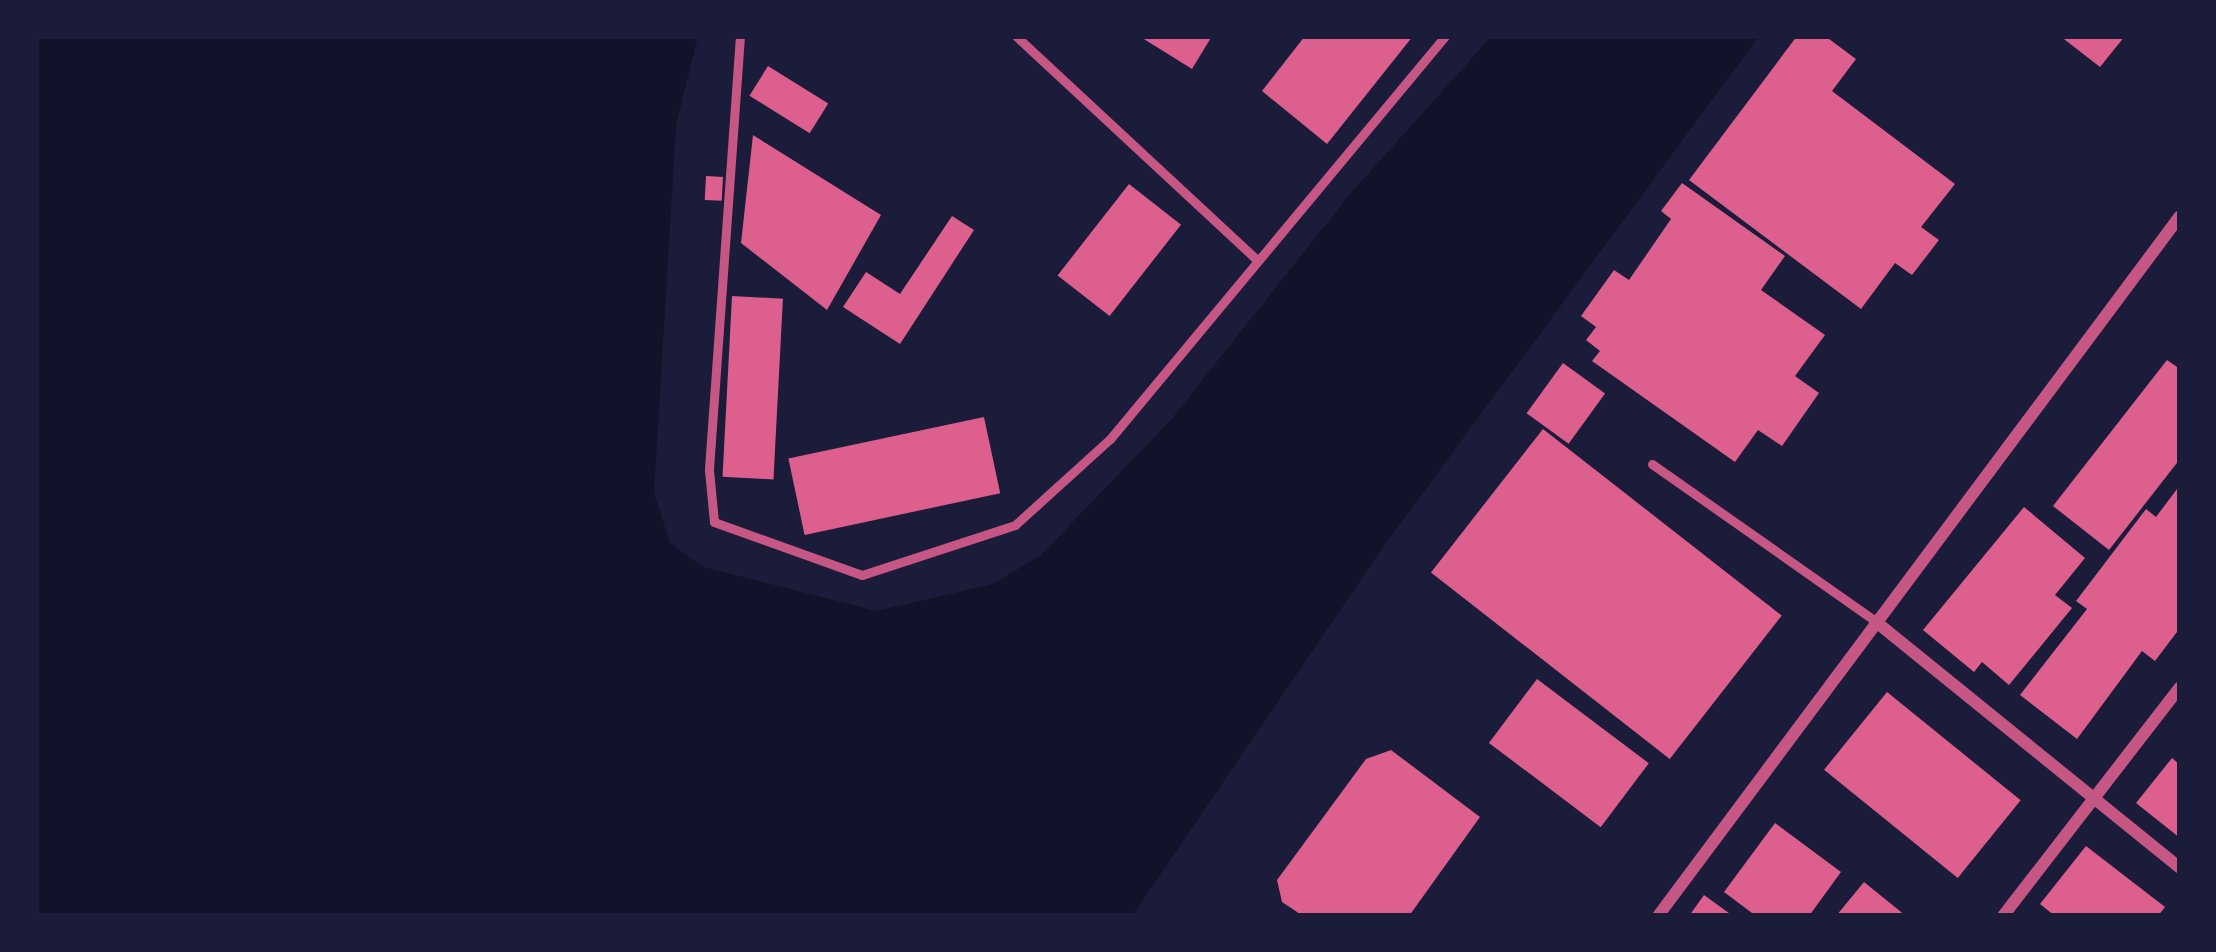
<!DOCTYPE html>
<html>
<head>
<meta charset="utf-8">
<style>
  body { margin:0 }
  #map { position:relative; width:2216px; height:952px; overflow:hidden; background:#1b1b3a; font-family:"Sofia Sans Condensed",sans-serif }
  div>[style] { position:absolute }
  .water>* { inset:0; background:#12122b }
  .building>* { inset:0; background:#dd5f8e; transform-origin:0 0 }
  .service>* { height:9px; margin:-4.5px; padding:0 4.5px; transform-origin:4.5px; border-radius:4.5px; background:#c65784 }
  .minor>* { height:12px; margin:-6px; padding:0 6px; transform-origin:6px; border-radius:6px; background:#c65784 }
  span { translate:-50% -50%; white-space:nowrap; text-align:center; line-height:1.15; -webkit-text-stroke:9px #1b1b3a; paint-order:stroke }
  .frame { position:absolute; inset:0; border:39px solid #1b1b3a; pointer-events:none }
</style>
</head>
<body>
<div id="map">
  <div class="water">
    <i style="clip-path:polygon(36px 36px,698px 36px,676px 125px,654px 493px,670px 543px,703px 567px,877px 611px,993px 584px,1040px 556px,1170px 421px,1350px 194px,1492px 36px,1759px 36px,1386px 543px,1132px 916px,36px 916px)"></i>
  </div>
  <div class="building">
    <i style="clip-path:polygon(1139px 36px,1212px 36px,1192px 69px)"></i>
    <i style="clip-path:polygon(1305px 36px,1413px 36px,1327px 144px,1262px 91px)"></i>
    <i style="clip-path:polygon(1797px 36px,1825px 36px,1856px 59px,1832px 91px,1955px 184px,1921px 227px,1939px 240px,1912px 275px,1895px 263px,1861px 309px,1689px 180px)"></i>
    <i style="clip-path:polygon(2060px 36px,2125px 36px,2100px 67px)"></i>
    <i style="left:768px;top:66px;width:71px;height:35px;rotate:32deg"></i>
    <i style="clip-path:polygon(753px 135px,881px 215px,827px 310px,741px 243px)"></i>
    <i style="left:706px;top:176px;width:17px;height:24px;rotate:3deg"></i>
    <i style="clip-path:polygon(1682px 183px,1785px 256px,1761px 290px,1825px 335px,1795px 376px,1819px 393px,1782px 446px,1758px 430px,1735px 462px,1592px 361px,1600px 351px,1586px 340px,1596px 327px,1581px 316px,1614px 270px,1629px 280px,1671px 219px,1661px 211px)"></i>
    <i style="left:1129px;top:184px;width:66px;height:116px;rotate:38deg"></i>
    <i style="clip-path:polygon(952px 216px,974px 230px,900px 344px,843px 307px,866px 272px,900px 294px)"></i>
    <i style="left:732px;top:296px;width:51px;height:181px;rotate:3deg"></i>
    <i style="clip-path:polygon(2167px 360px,2180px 369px,2180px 459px,2109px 550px,2053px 506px)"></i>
    <i style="left:1563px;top:363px;width:52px;height:62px;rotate:36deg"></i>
    <i style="left:984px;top:417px;width:78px;height:200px;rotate:78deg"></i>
    <i style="left:1543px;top:429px;width:303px;height:182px;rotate:38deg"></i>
    <i style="clip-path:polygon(2180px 485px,2180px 628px,2155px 661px,2142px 651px,2077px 739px,2020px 695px,2087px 609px,2076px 601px,2146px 509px,2156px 517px)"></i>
    <i style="clip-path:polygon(2024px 507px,2085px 558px,2055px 595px,2072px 608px,2009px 685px,1982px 662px,1974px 672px,1923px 630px)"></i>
    <i style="left:1537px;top:679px;width:140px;height:80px;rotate:37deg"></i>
    <i style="left:1887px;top:692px;width:172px;height:100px;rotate:39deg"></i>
    <i style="clip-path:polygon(1391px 750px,1480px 817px,1409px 916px,1303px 916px,1282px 902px,1277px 880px,1366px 759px)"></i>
    <i style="clip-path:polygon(2172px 758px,2180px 765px,2180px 838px,2136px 803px)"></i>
    <i style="clip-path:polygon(1775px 823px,1841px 872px,1809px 916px,1756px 916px,1724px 892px)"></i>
    <i style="clip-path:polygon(2086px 846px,2165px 907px,2158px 916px,2055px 916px,2040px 904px)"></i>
    <i style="clip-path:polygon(1864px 882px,1906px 916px,1836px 916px)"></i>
    <i style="clip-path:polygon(1704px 895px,1733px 916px,1689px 916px)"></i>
  </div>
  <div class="service">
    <i style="left:740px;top:36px;width:435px;rotate:94.1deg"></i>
    <i style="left:709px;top:470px;width:52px;rotate:84.5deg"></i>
    <i style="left:714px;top:522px;width:157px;rotate:19.7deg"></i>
    <i style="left:862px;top:575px;width:161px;rotate:-18.1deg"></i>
    <i style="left:1015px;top:525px;width:128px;rotate:-42.2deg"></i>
    <i style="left:1110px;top:439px;width:524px;rotate:-50.26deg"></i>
    <i style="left:1016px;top:36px;width:330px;rotate:42.9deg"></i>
    <i style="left:1652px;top:464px;width:273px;rotate:35.1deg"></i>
  </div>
  <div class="minor">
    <i style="left:1875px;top:621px;width:392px;rotate:39deg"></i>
    <i style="left:1658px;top:916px;width:873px;rotate:-53.29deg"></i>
    <i style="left:2003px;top:916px;width:289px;rotate:-52.3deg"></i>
  </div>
  <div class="frame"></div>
</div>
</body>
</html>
